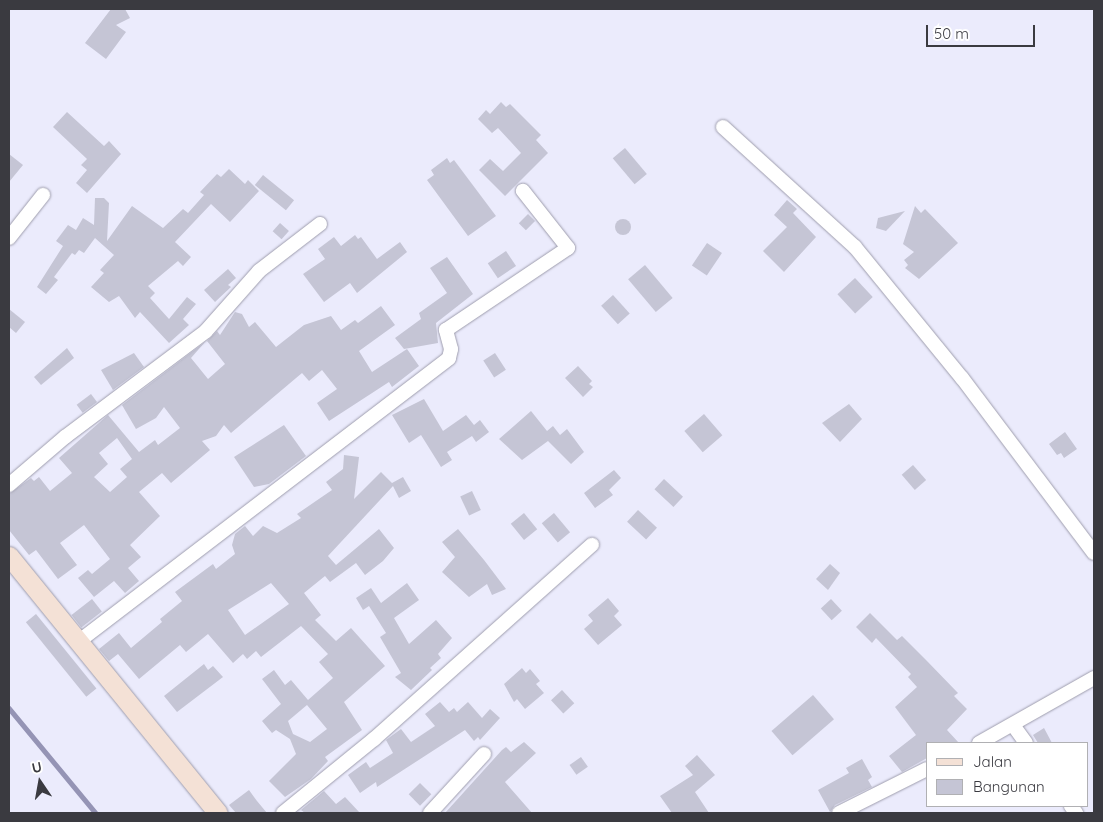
<!DOCTYPE html>
<html>
<head>
<meta charset="utf-8">
<style>
  body { margin:0 }
  #map { position:relative; width:1103px; height:822px; overflow:hidden; background:#ebebfc; font-family:Quicksand,sans-serif }
  div>[style] { position:absolute }
  .stream>* { height:4.5px; margin:-2.25px; padding:0 2.25px; transform-origin:2.25px; border-radius:2.25px; background:#9594b5 }
  .building>* { inset:0; background:#c5c5d5; transform-origin:0 0 }
  .round { border-radius:50% }
  .roads { filter:drop-shadow(0 0 1px #9e9dad) drop-shadow(0 0 1px #9e9dad) }
  .minor>* { height:14px; margin:-7px; padding:0 7px; transform-origin:7px; border-radius:7px; background:#fff }
  .secondary>* { height:19px; margin:-9.5px; padding:0 9.5px; transform-origin:9.5px; border-radius:9.5px; background:#f4e1d6 }
  span { translate:-50% -50%; white-space:nowrap; text-align:center; line-height:1.15; -webkit-text-stroke:4px #fff; paint-order:stroke }
  .frame { position:absolute; inset:0; border:10px solid #3a3a40; pointer-events:none }
  .legend { position:absolute; left:926px; top:742px; width:162px; height:65px; box-sizing:border-box; background:#fff; border:1px solid #b0b0b3; margin:0; padding:6px 9px; list-style:none; font-size:15px; color:#3a3a40 }
  .legend li { display:flex; align-items:center; gap:10px; height:25px }
  .legend b { width:25px; border:1px solid #b0b0b3 }
  .north { position:absolute; left:15px; top:757px; width:50px; height:50px; -webkit-text-stroke:4px #fff; paint-order:stroke; rotate:348deg; font-size:14px; font-weight:700; line-height:20px; text-align:center; color:#3a3a40 }
  .north::after { content:''; display:block; margin:auto; width:18px; height:22px; background:#3a3a40; clip-path:polygon(50% 0,100% 100%,50% 72%,0 100%) }
  .scale { position:absolute; left:926px; top:25px; width:109px; height:22px; box-sizing:border-box; border:2px solid #3a3a40; border-top:0; padding-left:6px; font-size:15px; line-height:18px; white-space:nowrap; color:#3a3a40; -webkit-text-stroke:4px #fff; paint-order:stroke }
</style>
</head>
<body>
<div id="map">
  <div class="stream">
    <i style="left:9px;top:708px;width:136px;rotate:50.4deg"></i>
  </div>
  <div class="building">
    <i style="clip-path:polygon(111px 9px,125px 9px,130px 18px,116px 25px,126px 32px,106px 59px,85px 43px)"></i>
    <i style="clip-path:polygon(501px 102px,506px 107px,510px 104px,541px 135px,536px 140px,548px 153px,505px 196px,479px 170px,490px 159px,503px 171px,521px 153px,498px 128px,492px 133px,478px 119px,486px 110px,490px 114px)"></i>
    <i style="clip-path:polygon(67px 112px,104px 146px,109px 141px,121px 154px,87px 193px,76px 183px,87px 170px,81px 165px,87px 159px,53px 127px)"></i>
    <i style="left:625px;top:148px;width:34px;height:16px;rotate:50deg"></i>
    <i style="clip-path:polygon(9px 154px,23px 165px,9px 182px)"></i>
    <i style="clip-path:polygon(447px 158px,450px 163px,454px 160px,496px 216px,468px 236px,427px 180px,434px 175px,431px 170px)"></i>
    <i style="clip-path:polygon(229px 169px,245px 184px,248px 180px,259px 191px,230px 222px,211px 204px,175px 242px,191px 257px,183px 266px,178px 261px,148px 286px,155px 293px,150px 298px,169px 319px,187px 297px,196px 304px,183px 319px,189px 325px,169px 343px,140px 312px,135px 318px,119px 296px,109px 302px,91px 287px,104px 273px,100px 270px,114px 255px,95px 238px,84px 253px,79px 250px,75px 255px,72px 253px,54px 277px,58px 280px,46px 294px,37px 287px,63px 246px,56px 241px,68px 225px,76px 230px,83px 218px,94px 225px,95px 198px,104px 198px,109px 203px,107px 241px,132px 206px,163px 228px,183px 209px,188px 213px,204px 195px,200px 192px,217px 174px,221px 177px)"></i>
    <i style="left:263px;top:175px;width:40px;height:13px;rotate:39deg"></i>
    <i style="clip-path:polygon(787px 200px,797px 209px,793px 213px,816px 237px,784px 272px,763px 251px,787px 227px,774px 215px)"></i>
    <i style="clip-path:polygon(915px 206px,921px 213px,925px 209px,958px 243px,919px 279px,905px 268px,908px 265px,904px 260px,914px 252px,903px 244px)"></i>
    <i style="clip-path:polygon(905px 211px,886px 231px,876px 228px,878px 218px)"></i>
    <i style="left:528px;top:214px;width:10px;height:13px;rotate:45deg"></i>
    <i class="round" style="left:615px;top:219px;width:16px;height:16px"></i>
    <i style="left:280px;top:223px;width:12px;height:11px;rotate:42deg"></i>
    <i style="clip-path:polygon(355px 235px,358px 239px,361px 237px,377px 259px,400px 242px,407px 252px,357px 293px,350px 283px,324px 302px,303px 274px,325px 259px,318px 249px,334px 237px,341px 246px)"></i>
    <i style="left:707px;top:243px;width:18px;height:27px;rotate:34deg"></i>
    <i style="left:506px;top:251px;width:18px;height:22px;rotate:56deg"></i>
    <i style="clip-path:polygon(447px 257px,473px 294px,436px 323px,438px 343px,404px 349px,395px 338px,421px 319px,419px 313px,447px 293px,430px 268px)"></i>
    <i style="left:645px;top:265px;width:43px;height:22px;rotate:50deg"></i>
    <i style="clip-path:polygon(228px 269px,236px 278px,228px 285px,231px 287px,215px 302px,204px 290px)"></i>
    <i style="left:855px;top:278px;width:26px;height:24px;rotate:47deg"></i>
    <i style="left:613px;top:295px;width:25px;height:16px;rotate:48deg"></i>
    <i style="clip-path:polygon(evenodd,381px 306px,395px 325px,359px 351px,372px 372px,407px 349px,419px 366px,392px 387px,389px 382px,329px 421px,317px 403px,337px 389px,322px 370px,309px 381px,302px 373px,231px 433px,224px 425px,216px 436px,202px 441px,210px 450px,171px 483px,162px 473px,139px 492px,160px 516px,130px 545px,141px 557px,128px 568px,139px 581px,125px 593px,114px 581px,94px 597px,78px 578px,88px 570px,92px 574px,110px 559px,84px 525px,60px 543px,77px 565px,58px 579px,36px 550px,29px 555px,9px 530px,9px 494px,31px 478px,34px 481px,39px 477px,50px 491px,72px 473px,59px 458px,108px 415px,139px 452px,155px 440px,158px 445px,180px 428px,164px 407px,156px 418px,136px 429px,122px 405px,205px 342px,191px 358px,208px 379px,225px 364px,207px 341px,217px 331px,220px 335px,235px 312px,242px 314px,249px 327px,255px 322px,276px 347px,304px 325px,331px 316px,341px 330px,355px 320px,358px 323px,381px 306px,117px 438px,132px 459px,120px 469px,127px 477px,110px 492px,94px 477px,108px 464px,99px 453px,117px 438px)"></i>
    <i style="clip-path:polygon(9px 309px,25px 322px,16px 333px,9px 327px)"></i>
    <i style="clip-path:polygon(67px 348px,74px 358px,41px 385px,34px 377px)"></i>
    <i style="clip-path:polygon(134px 353px,144px 367px,113px 390px,101px 370px)"></i>
    <i style="left:495px;top:353px;width:20px;height:14px;rotate:57deg"></i>
    <i style="clip-path:polygon(578px 366px,592px 381px,589px 384px,593px 387px,583px 397px,565px 378px)"></i>
    <i style="left:91px;top:394px;width:10px;height:18px;rotate:53deg"></i>
    <i style="clip-path:polygon(424px 399px,443px 431px,466px 415px,474px 425px,480px 420px,489px 432px,476px 442px,472px 436px,447px 452px,452px 460px,441px 467px,421px 435px,409px 443px,392px 415px)"></i>
    <i style="clip-path:polygon(849px 404px,862px 419px,840px 442px,822px 423px)"></i>
    <i style="clip-path:polygon(531px 411px,547px 431px,553px 426px,560px 435px,567px 429px,584px 452px,571px 464px,548px 441px,522px 460px,499px 439px)"></i>
    <i style="left:704px;top:414px;width:28px;height:26px;rotate:49deg"></i>
    <i style="clip-path:polygon(284px 425px,306px 456px,269px 484px,254px 487px,234px 457px)"></i>
    <i style="clip-path:polygon(1065px 432px,1077px 449px,1064px 458px,1061px 453px,1057px 455px,1049px 444px)"></i>
    <i style="clip-path:polygon(evenodd,344px 455px,359px 457px,354px 499px,381px 472px,392px 483px,403px 477px,411px 491px,399px 498px,393px 486px,328px 556px,336px 565px,379px 529px,394px 548px,383px 561px,365px 575px,356px 563px,330px 582px,325px 576px,304px 593px,321px 615px,315px 620px,336px 641px,351px 628px,385px 666px,344px 702px,362px 730px,325px 757px,328px 761px,311px 779px,285px 797px,269px 781px,296px 754px,290px 739px,276px 730px,272px 733px,262px 721px,281px 704px,262px 679px,274px 670px,285px 685px,291px 680px,308px 700px,333px 678px,319px 662px,328px 654px,301px 626px,261px 657px,256px 651px,247px 659px,243px 654px,233px 663px,208px 634px,186px 652px,180px 645px,139px 679px,118px 654px,109px 661px,99px 649px,119px 633px,131px 648px,162px 622px,160px 619px,182px 601px,175px 592px,213px 564px,216px 569px,235px 554px,232px 545px,235px 534px,245px 526px,253px 536px,263px 526px,277px 533px,301px 518px,297px 514px,332px 490px,326px 482px,343px 469px,344px 455px,271px 583px,289px 604px,245px 635px,228px 610px,271px 583px,344px 455px,307px 705px,327px 729px,310px 742px,293px 734px,288px 721px,307px 705px)"></i>
    <i style="left:913px;top:465px;width:20px;height:15px;rotate:49deg"></i>
    <i style="clip-path:polygon(614px 470px,621px 478px,609px 490px,613px 495px,595px 508px,584px 493px)"></i>
    <i style="left:664px;top:479px;width:26px;height:14px;rotate:43deg"></i>
    <i style="left:472px;top:491px;width:21px;height:13px;rotate:65deg"></i>
    <i style="left:638px;top:510px;width:26px;height:16px;rotate:43deg"></i>
    <i style="left:524px;top:513px;width:21px;height:17px;rotate:51deg"></i>
    <i style="left:554px;top:513px;width:25px;height:16px;rotate:50deg"></i>
    <i style="clip-path:polygon(458px 529px,484px 560px,506px 589px,492px 595px,487px 584px,469px 597px,442px 572px,455px 557px,442px 542px)"></i>
    <i style="clip-path:polygon(830px 564px,840px 573px,828px 590px,816px 579px)"></i>
    <i style="clip-path:polygon(407px 583px,419px 600px,394px 618px,409px 644px,436px 620px,452px 638px,438px 654px,441px 658px,430px 668px,432px 670px,411px 690px,395px 677px,401px 673px,380px 637px,386px 633px,369px 606px,363px 610px,356px 598px,371px 588px,381px 603px)"></i>
    <i style="clip-path:polygon(608px 598px,619px 611px,614px 616px,622px 625px,598px 645px,584px 629px,593px 621px,588px 615px)"></i>
    <i style="left:92px;top:599px;width:16px;height:26px;rotate:52deg"></i>
    <i style="left:831px;top:599px;width:16px;height:14px;rotate:47deg"></i>
    <i style="clip-path:polygon(870px 613px,897px 640px,902px 636px,926px 660px,958px 693px,954px 696px,967px 709px,947px 730px,959px 743px,927px 743px,927px 758px,902px 772px,889px 756px,916px 735px,895px 707px,917px 687px,908px 677px,911px 674px,876px 638px,872px 643px,856px 627px)"></i>
    <i style="left:36px;top:614px;width:96px;height:13px;rotate:51deg"></i>
    <i style="clip-path:polygon(204px 664px,208px 670px,213px 666px,223px 677px,177px 712px,164px 696px)"></i>
    <i style="clip-path:polygon(522px 668px,526px 673px,530px 669px,540px 681px,536px 684px,544px 693px,525px 709px,517px 699px,514px 702px,504px 684px)"></i>
    <i style="left:562px;top:690px;width:18px;height:15px;rotate:47deg"></i>
    <i style="left:813px;top:695px;width:32px;height:55px;rotate:49deg"></i>
    <i style="clip-path:polygon(440px 702px,449px 712px,454px 708px,457px 712px,468px 702px,482px 718px,490px 709px,500px 718px,480px 740px,478px 737px,474px 741px,465px 730px,377px 787px,376px 782px,360px 793px,348px 775px,366px 762px,370px 768px,393px 753px,386px 740px,401px 729px,411px 742px,435px 726px,425px 714px)"></i>
    <i style="clip-path:polygon(1044px 728px,1052px 743px,1038px 743px,1033px 735px)"></i>
    <i style="clip-path:polygon(524px 742px,536px 753px,505px 782px,532px 813px,445px 813px,502px 750px,506px 747px,511px 752px)"></i>
    <i style="clip-path:polygon(697px 755px,715px 775px,695px 792px,709px 813px,672px 813px,660px 796px,693px 775px,685px 766px)"></i>
    <i style="left:581px;top:757px;width:12px;height:14px;rotate:55deg"></i>
    <i style="clip-path:polygon(862px 759px,872px 777px,868px 780px,872px 787px,835px 805px,830px 812px,818px 790px,849px 773px,846px 768px)"></i>
    <i style="left:420px;top:783px;width:16px;height:16px;rotate:45deg"></i>
    <i style="clip-path:polygon(249px 790px,257px 801px,267px 813px,236px 813px,229px 805px)"></i>
    <i style="clip-path:polygon(324px 791px,336px 804px,345px 797px,360px 813px,305px 813px,301px 810px)"></i>
  </div>
  <div class="roads">
    <div class="minor">
      <i style="left:723px;top:127px;width:178px;rotate:42.3deg"></i>
      <i style="left:855px;top:247px;width:169px;rotate:50.8deg"></i>
      <i style="left:962px;top:378px;width:219px;rotate:53deg"></i>
      <i style="left:9px;top:238px;width:55px;rotate:-51.7deg"></i>
      <i style="left:9px;top:485px;width:74px;rotate:-40.6deg"></i>
      <i style="left:65px;top:437px;width:176px;rotate:-36.9deg"></i>
      <i style="left:206px;top:331px;width:80px;rotate:-48.5deg"></i>
      <i style="left:259px;top:271px;width:77px;rotate:-37.6deg"></i>
      <i style="left:78px;top:642px;width:467px;rotate:-37.4deg"></i>
      <i style="left:449px;top:358px;width:9px;rotate:-77deg"></i>
      <i style="left:451px;top:349px;width:20px;rotate:-105deg"></i>
      <i style="left:446px;top:330px;width:147px;rotate:-33.9deg"></i>
      <i style="left:568px;top:248px;width:73px;rotate:-128.3deg"></i>
      <i style="left:1013px;top:725px;width:22px;rotate:54deg"></i>
      <i style="left:979px;top:743px;width:132px;rotate:-29.5deg"></i>
      <i style="left:1071px;top:806px;width:9px;rotate:54deg"></i>
      <i style="left:283px;top:813px;width:117px;rotate:-39.1deg"></i>
      <i style="left:374px;top:739px;width:292px;rotate:-41.7deg"></i>
      <i style="left:430px;top:813px;width:80px;rotate:-47.5deg"></i>
      <i style="left:839px;top:813px;width:98px;rotate:-26.6deg"></i>
    </div>
    <div class="secondary">
      <i style="left:9px;top:556px;width:331px;rotate:50.9deg"></i>
    </div>
  </div>
  <div class="frame"></div>
  <ul class="legend">
  <li><b style="height:6px;background:#f4e1d6"></b>Jalan</li>
  <li><b style="height:14px;background:#c5c5d5"></b>Bangunan</li>
  </ul>
  <div class="north">U</div>
  <div class="scale">50 m</div>
</div>
</body>
</html>
